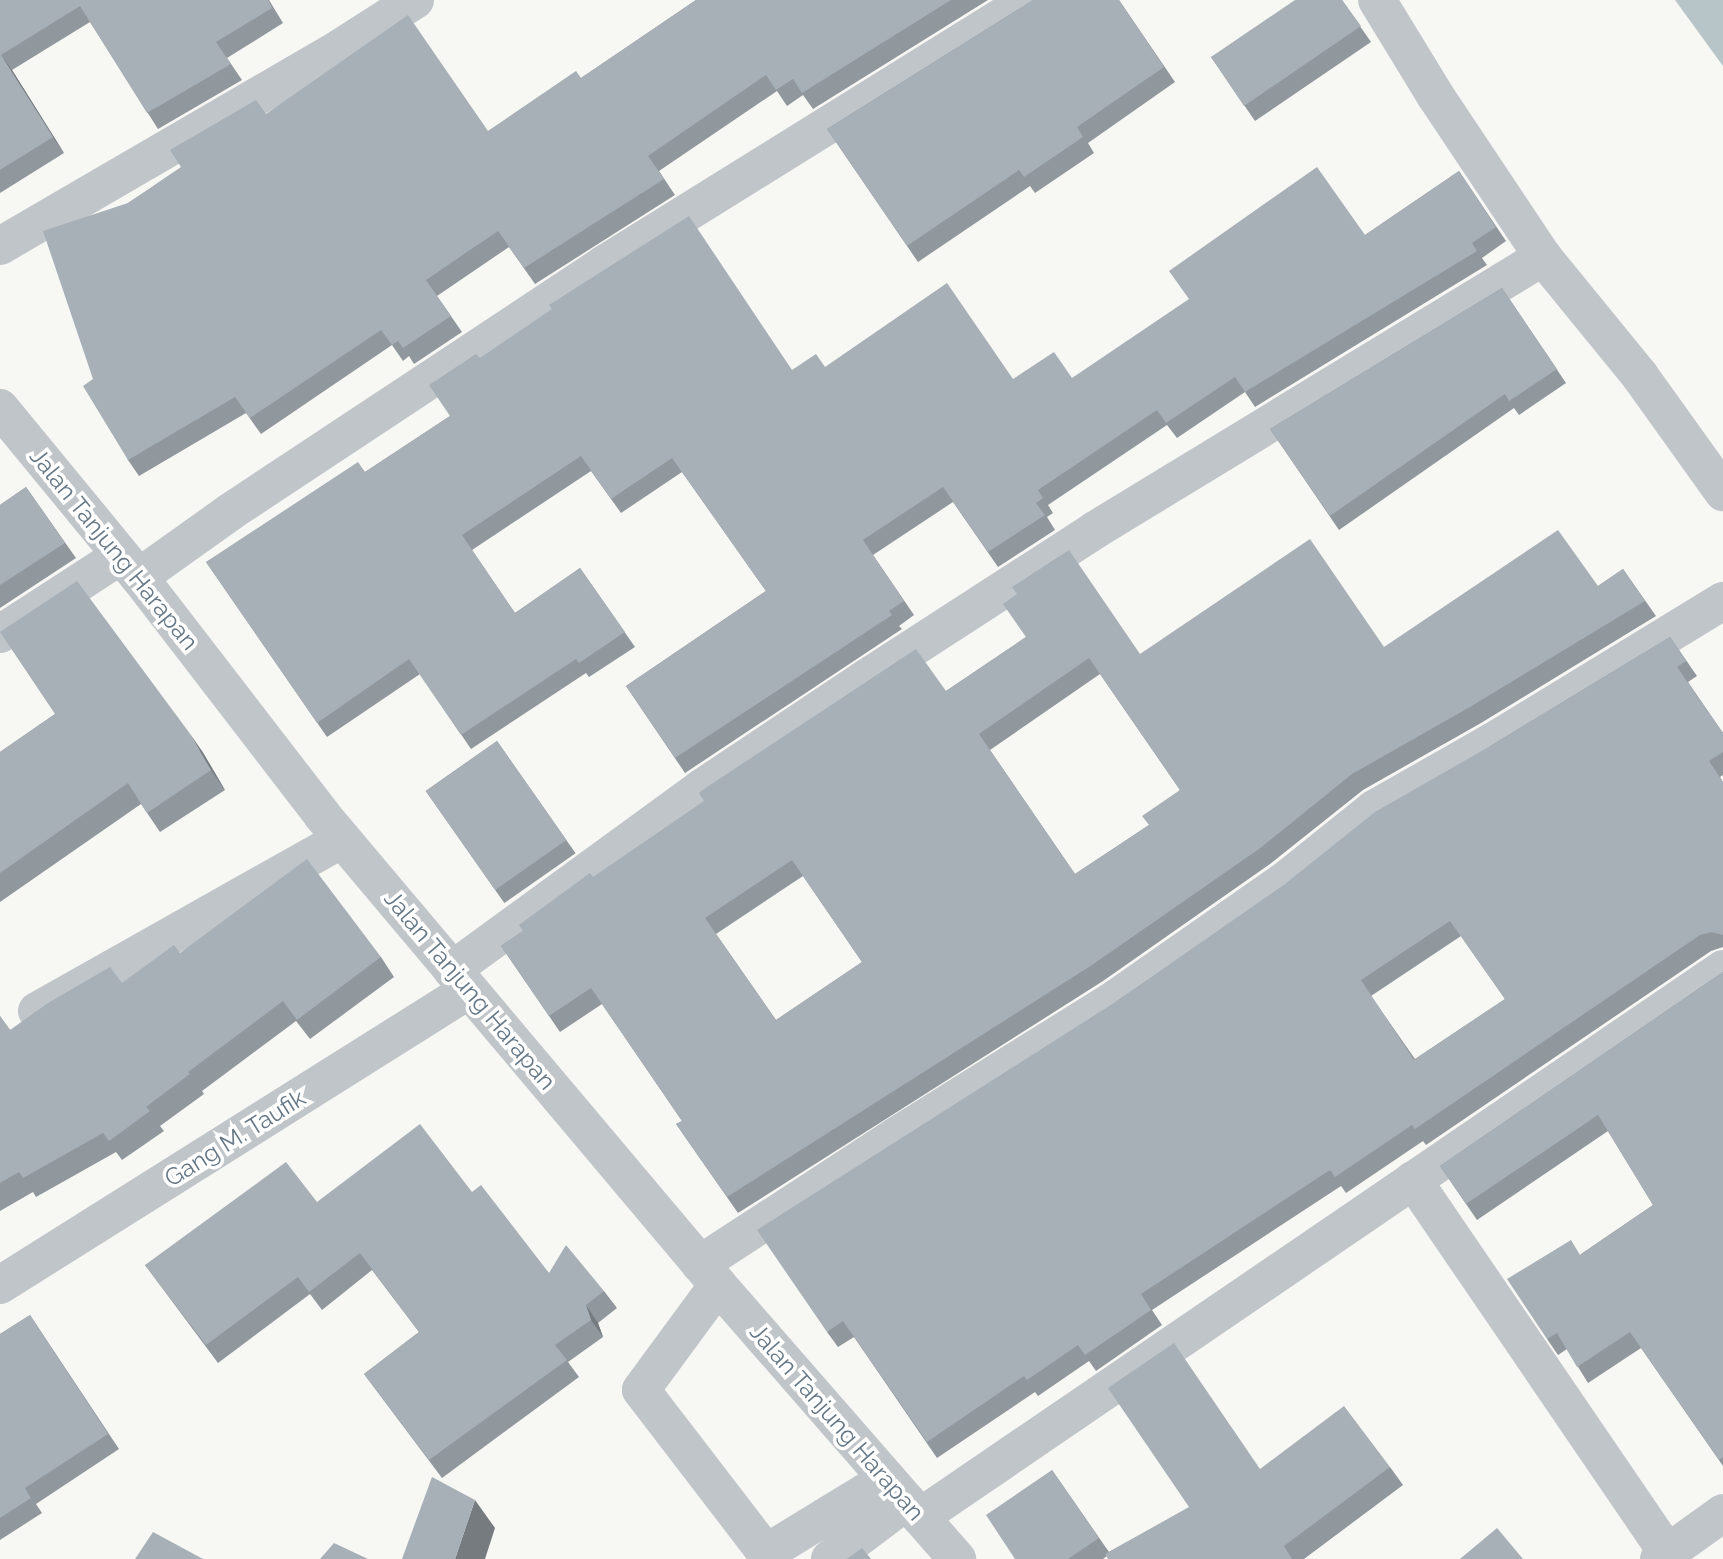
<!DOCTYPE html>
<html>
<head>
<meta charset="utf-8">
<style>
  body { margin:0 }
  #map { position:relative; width:1723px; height:1559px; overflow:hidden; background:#f7f7f4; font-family:Raleway,sans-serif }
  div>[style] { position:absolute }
  .water>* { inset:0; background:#b7c4c8 }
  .minor>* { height:38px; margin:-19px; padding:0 19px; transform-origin:19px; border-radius:19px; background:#c0c5c9 }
  .wall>* { inset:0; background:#90979d; transform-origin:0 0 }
  .shaded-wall>* { inset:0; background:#757b7f }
  .building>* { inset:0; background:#a7b0b6; transform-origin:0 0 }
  span { translate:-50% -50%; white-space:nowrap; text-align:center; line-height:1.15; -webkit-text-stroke:7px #fff; paint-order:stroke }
  .street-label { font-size:24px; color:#667886 }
</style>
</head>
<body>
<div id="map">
  <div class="water">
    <i style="clip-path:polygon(1675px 0,1723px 0,1723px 66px)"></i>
  </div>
  <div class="minor">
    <i style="left:0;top:246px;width:393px;rotate:-30.2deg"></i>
    <i style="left:340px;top:48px;width:89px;rotate:-32.6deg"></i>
    <i style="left:1543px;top:257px;width:154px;rotate:50.8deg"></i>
    <i style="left:1640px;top:376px;width:143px;rotate:54.4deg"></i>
    <i style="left:0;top:408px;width:219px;rotate:50.6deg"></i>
    <i style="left:139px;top:577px;width:300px;rotate:52.4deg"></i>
    <i style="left:322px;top:815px;width:615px;rotate:49.88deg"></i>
    <i style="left:718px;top:1285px;width:364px;rotate:48.9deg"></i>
    <i style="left:139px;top:577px;width:112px;rotate:-35.5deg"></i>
    <i style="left:230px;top:512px;width:447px;rotate:-33.5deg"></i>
    <i style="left:603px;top:265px;width:502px;rotate:-31.88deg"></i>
    <i style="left:0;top:634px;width:143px;rotate:-33deg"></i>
    <i style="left:452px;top:970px;width:311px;rotate:-36.1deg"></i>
    <i style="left:703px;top:787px;width:198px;rotate:-33.7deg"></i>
    <i style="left:868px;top:677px;width:270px;rotate:-32.9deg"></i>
    <i style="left:1095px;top:530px;width:525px;rotate:-31.36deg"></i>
    <i style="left:1543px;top:257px;width:195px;rotate:-123.7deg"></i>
    <i style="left:1435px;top:95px;width:111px;rotate:-121.4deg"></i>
    <i style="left:37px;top:1011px;width:350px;rotate:-29.4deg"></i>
    <i style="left:1413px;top:1180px;width:451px;rotate:55.7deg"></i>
    <i style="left:700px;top:1264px;width:234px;rotate:-33.1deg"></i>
    <i style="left:896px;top:1136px;width:258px;rotate:-32deg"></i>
    <i style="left:1115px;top:999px;width:205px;rotate:-34.9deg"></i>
    <i style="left:1283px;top:882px;width:117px;rotate:-38.7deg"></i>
    <i style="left:1374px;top:809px;width:136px;rotate:-29.6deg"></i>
    <i style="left:1492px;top:742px;width:271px;rotate:-31.4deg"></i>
    <i style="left:0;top:1285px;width:554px;rotate:-32.17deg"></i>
    <i style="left:718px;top:1285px;width:130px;rotate:126.3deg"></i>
    <i style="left:641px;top:1390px;width:205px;rotate:52.5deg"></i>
    <i style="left:766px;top:1553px;width:142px;rotate:-31.4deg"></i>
    <i style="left:920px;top:1517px;width:972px;rotate:-34.31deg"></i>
    <i style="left:830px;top:1559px;width:96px;rotate:-37deg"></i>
    <i style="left:1659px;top:1559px;width:79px;rotate:-35.7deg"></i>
  </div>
  <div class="wall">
    <i style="clip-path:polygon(0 0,269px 0,283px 23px,227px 58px,242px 80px,158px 129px,90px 22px,12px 70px,64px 153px,0 193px)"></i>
    <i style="clip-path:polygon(696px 0,988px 0,813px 109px,803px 95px,787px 106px,777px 91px,659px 171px,675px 195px,535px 284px,509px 247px,437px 296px,462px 332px,414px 364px,409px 356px,403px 361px,392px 345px,261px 434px,246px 413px,139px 476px,128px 460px,93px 379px,128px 203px,266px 114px,488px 131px,581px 78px)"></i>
    <i style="clip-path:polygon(1119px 0,1175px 82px,1088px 143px,1094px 153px,1035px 193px,1030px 186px,918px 262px,827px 129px,1030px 2px)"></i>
    <i style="clip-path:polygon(1342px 0,1371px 42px,1255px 121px,1211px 57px)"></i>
    <i style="clip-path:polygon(1459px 171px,1506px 241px,1482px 258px,1487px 265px,1255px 407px,1245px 392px,1177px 438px,1167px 425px,1048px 505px,1053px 513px,1047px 517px,1055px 530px,998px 567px,953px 502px,873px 555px,914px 615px,899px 626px,902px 629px,685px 773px,626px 686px,766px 591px,682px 472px,621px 513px,591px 471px,472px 550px,515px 613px,580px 568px,635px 647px,589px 677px,586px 673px,471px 749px,420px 674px,327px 737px,206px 562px,365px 472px,450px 416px,480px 358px,793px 370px,825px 367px,1013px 379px,1072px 378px,1365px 235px)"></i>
    <i style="clip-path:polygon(1502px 288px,1566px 383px,1519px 415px,1514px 408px,1339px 530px,1270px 429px)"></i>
    <i style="clip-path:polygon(26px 487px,76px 558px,0 608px,0 505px)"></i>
    <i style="clip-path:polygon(evenodd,1623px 569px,1656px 616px,1481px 723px,1363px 790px,1270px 864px,1103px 981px,738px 1213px,676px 1124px,682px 1121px,602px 1004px,560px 1032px,501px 946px,523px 931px,593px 877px,946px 691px,1026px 637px,1140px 654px,1384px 647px,1598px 586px,1623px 569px,1100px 674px,1180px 790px,1149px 825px,1075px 874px,990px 750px,1100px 674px,1623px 569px,803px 876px,862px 962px,776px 1020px,716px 934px,803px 876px)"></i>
    <i style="clip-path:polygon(evenodd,1670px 637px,1697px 676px,1688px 682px,1723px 733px,1723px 775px,1720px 777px,1723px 782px,1723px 947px,1711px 951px,1426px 1145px,1423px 1141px,1346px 1193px,1341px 1186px,1152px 1310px,1162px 1325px,1096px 1371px,1089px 1361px,1038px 1396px,1035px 1392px,937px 1458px,854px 1337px,838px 1347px,827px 1332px,1117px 1001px,1492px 745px,1670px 637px,1461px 936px,1505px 999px,1415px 1059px,1371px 996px,1461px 936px)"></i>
    <i style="clip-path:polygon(55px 714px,202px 751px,225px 790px,160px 832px,141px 804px,0 902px,0 752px)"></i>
    <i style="left:497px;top:741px;width:137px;height:87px;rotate:55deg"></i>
    <i style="clip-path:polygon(180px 953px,381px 957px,394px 977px,310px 1039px,296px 1021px,202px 1091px,204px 1094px,160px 1126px,164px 1131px,122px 1160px,116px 1152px,36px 1197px,33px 1192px,0 1211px,0 1016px,10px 1030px,122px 983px)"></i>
    <i style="clip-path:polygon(1723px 972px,1723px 1466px,1641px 1348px,1588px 1383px,1567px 1349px,1558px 1355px,1547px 1339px,1581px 1254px,1653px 1205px,1608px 1131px,1477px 1220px,1440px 1166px)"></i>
    <i style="clip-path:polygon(472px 1192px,549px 1273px,604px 1291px,617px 1308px,598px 1323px,603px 1337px,568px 1362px,579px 1377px,442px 1478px,364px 1374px,419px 1332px,372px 1270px,322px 1310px,310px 1294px,218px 1363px,145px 1265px,317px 1202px)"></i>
    <i style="clip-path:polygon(30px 1315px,119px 1449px,36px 1504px,42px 1513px,0 1540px,0 1334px)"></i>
    <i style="clip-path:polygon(1390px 1467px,1403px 1485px,1304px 1559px,1108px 1559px,1107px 1556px,1103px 1559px,1015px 1559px,1052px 1470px,1109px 1552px,1260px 1469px)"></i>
  </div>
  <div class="shaded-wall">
    <i style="clip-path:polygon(1px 55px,12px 70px,64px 153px,53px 137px)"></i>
    <i style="clip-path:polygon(188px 731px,202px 751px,225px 790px,211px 770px)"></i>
    <i style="clip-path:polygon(586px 1305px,598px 1323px,603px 1337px,591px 1320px)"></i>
    <i style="clip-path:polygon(475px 1500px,495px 1528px,485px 1559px,455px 1559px)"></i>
  </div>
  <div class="building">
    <i style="clip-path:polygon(0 0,268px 0,272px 8px,216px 42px,231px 64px,147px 113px,80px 6px,1px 55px,53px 137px,0 170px)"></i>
    <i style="clip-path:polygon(696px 0,951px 0,802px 93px,793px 79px,776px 90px,766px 75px,648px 156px,664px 179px,524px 268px,498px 231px,426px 280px,451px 316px,403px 348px,398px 341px,392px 345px,381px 330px,250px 418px,235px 397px,128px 460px,83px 386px,93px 379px,43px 231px,128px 203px,181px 167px,170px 150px,256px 100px,266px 114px,408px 15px,488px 131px,576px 71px,581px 78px)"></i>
    <i style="clip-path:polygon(1032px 0,1119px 0,1164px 67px,1077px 127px,1083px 137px,1024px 177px,1019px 170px,907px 246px,827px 129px,1030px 2px)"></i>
    <i style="clip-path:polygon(1295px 0,1342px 0,1361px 26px,1244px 106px,1211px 57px)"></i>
    <i style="clip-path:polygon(1317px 167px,1365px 235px,1459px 171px,1496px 227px,1472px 243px,1477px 251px,1245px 392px,1235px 377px,1166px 423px,1157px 410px,1038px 490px,1043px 498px,1036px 503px,1045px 515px,988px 552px,943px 487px,863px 540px,904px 601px,889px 611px,892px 615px,675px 758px,626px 686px,766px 591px,672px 458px,611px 499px,581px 456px,462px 535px,515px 613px,580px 568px,625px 632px,579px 663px,576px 659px,461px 735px,409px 659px,317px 723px,206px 562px,358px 462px,365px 472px,450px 416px,429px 385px,476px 354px,480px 358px,552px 309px,549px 305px,689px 216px,792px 370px,816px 354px,825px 367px,947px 283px,1013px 379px,1054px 352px,1072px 378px,1189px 299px,1169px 271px)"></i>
    <i style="clip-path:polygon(1502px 288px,1557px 369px,1509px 401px,1505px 394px,1330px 516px,1270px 429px)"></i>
    <i style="clip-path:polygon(26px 487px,65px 543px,0 585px,0 505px)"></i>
    <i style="clip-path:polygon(evenodd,1558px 530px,1598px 586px,1623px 569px,1645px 601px,1470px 707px,1352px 774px,1259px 849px,1092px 965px,727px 1197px,676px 1124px,682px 1121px,591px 988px,549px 1016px,501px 946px,523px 931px,519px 925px,590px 873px,593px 877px,704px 801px,699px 793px,704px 789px,916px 649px,946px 691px,1026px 637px,1003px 604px,1017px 594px,1012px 587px,1069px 550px,1140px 654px,1310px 539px,1384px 647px,1558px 530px,1089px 658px,1180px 790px,1142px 816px,1149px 825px,1075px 874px,979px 734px,1089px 658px,1558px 530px,792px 860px,862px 962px,776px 1020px,705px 918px,792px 860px)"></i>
    <i style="clip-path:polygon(77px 581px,188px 731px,211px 770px,147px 813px,128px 783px,0 873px,0 752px,55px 714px,0 632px)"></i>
    <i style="clip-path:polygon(evenodd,1670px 637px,1686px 661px,1677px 667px,1723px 733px,1723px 752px,1709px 761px,1723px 782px,1723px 935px,1711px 932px,1700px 935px,1415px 1129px,1412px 1125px,1335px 1177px,1330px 1170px,1141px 1294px,1151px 1310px,1085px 1355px,1078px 1345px,1027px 1380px,1024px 1376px,927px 1442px,843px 1321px,827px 1332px,757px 1230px,1117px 1001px,1285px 884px,1375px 812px,1492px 745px,1670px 637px,1450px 921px,1505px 999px,1414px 1060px,1361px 980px,1450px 921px)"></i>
    <i style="left:497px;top:741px;width:121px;height:87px;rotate:55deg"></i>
    <i style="clip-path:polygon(307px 859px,381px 957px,297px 1020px,283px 1001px,188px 1072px,190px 1074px,146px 1107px,150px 1111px,109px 1141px,103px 1133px,23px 1178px,19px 1172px,0 1183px,0 1016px,10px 1030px,48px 1003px,110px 967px,122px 983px,174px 945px,180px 953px)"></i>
    <i style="clip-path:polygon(1723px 972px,1723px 1457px,1719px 1460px,1630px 1332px,1577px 1367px,1557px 1333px,1547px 1339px,1507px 1279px,1571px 1240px,1580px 1255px,1653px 1205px,1598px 1115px,1466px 1204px,1440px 1166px)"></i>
    <i style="clip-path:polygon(420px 1124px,472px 1192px,481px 1185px,549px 1273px,566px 1245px,604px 1291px,586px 1305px,591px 1320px,555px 1345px,567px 1360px,429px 1460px,364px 1374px,419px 1332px,360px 1253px,309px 1292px,298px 1277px,206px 1345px,145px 1265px,286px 1162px,317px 1202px)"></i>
    <i style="clip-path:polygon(30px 1315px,108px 1434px,25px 1488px,31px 1498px,0 1518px,0 1334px)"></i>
    <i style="clip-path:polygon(1174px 1343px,1260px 1469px,1344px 1406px,1390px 1467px,1284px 1546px,1292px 1559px,1108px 1559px,1105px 1554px,1189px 1507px,1108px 1388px)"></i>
    <i style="clip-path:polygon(1052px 1470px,1099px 1538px,1068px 1559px,1015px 1559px,986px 1515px)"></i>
    <i style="clip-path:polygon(432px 1477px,475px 1500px,455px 1559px,402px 1559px)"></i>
    <i style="clip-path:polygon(1497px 1528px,1523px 1559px,1460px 1559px)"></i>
    <i style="clip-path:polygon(153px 1532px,203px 1559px,135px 1559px)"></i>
    <i style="clip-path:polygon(334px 1543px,368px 1559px,320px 1559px)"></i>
    <i style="clip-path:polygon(862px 1548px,871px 1559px,847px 1559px)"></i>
  </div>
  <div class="street-label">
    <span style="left:114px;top:549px;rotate:51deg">Jalan Tanjung Harapan</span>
    <span style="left:470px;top:990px;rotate:50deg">Jalan Tanjung Harapan</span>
    <span style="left:235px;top:1138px;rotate:-32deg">Gang M. Taufik</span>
    <span style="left:837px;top:1422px;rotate:49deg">Jalan Tanjung Harapan</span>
  </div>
</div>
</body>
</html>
